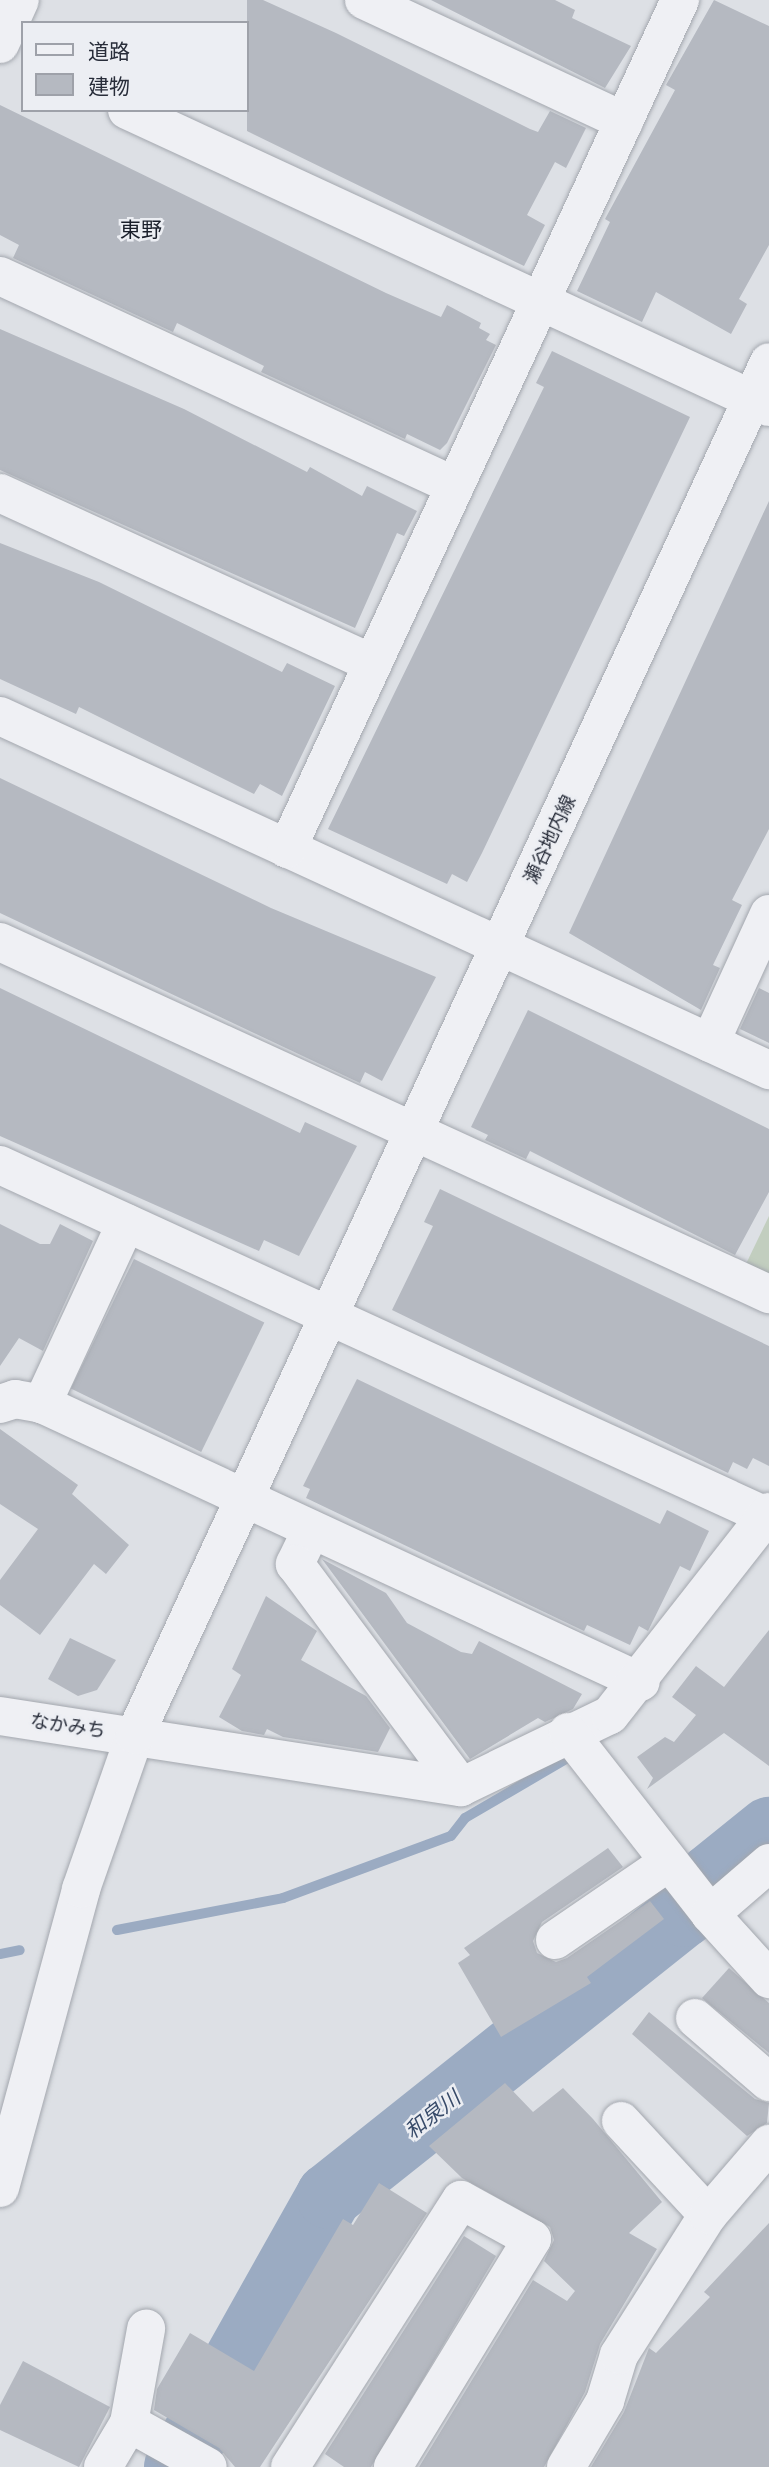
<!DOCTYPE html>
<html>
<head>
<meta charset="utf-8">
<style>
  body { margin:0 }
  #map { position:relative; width:769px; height:2467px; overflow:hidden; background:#dde0e5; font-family:Barlow,"Noto Sans JP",sans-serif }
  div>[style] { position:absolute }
  .green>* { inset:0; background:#c2cebf }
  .stream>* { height:10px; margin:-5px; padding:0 5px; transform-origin:5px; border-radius:5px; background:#9babc2 }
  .river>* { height:66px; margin:-33px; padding:0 33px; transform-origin:33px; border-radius:33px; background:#9babc2 }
  .building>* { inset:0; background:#b5b9c1; transform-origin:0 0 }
  .roads { filter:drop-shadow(0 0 2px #a3a7ae) drop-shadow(0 0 2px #a3a7ae) }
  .minor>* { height:38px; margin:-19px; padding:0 19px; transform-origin:19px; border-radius:19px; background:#eff0f4 }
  span { translate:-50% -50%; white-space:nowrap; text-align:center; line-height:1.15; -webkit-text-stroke:5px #eceef3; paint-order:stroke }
  .street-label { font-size:19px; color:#282d3a }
  .neighbourhood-label { font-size:21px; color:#1a1f2b }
  .water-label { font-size:21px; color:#374a69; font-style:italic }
  .legend { position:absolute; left:21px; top:21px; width:228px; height:91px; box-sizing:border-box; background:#eceef3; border:2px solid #9ea1a9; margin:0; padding:9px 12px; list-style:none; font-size:21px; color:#282d3a }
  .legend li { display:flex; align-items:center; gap:14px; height:35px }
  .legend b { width:35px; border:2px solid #9ea1a9 }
</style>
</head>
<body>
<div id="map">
  <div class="green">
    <i style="clip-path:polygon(769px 1216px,769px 1279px,745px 1266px)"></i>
  </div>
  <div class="stream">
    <i style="left:117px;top:1930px;width:169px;rotate:-10.9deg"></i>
    <i style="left:283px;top:1898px;width:179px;rotate:-20.3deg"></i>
    <i style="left:451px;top:1836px;width:23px;rotate:-52deg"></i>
    <i style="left:465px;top:1818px;width:117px;rotate:-30.3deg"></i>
    <i style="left:0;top:1954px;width:20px;rotate:-11deg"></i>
  </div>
  <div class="river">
    <i style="left:177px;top:2467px;width:311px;rotate:-60.7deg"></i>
    <i style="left:329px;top:2196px;width:453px;rotate:-38.5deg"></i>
    <i style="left:684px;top:1914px;width:46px;rotate:-53.9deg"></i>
    <i style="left:711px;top:1877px;width:75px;rotate:-39deg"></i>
  </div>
  <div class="building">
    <i style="clip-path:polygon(247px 0,263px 0,336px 33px,530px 129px,538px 132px,550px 111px,586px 128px,566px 168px,555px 162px,527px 215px,545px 225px,524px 266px,247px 131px)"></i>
    <i style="clip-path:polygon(431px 0,555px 0,575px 10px,572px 18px,631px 46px,605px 88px)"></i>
    <i style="clip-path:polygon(714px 0,769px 26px,769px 245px,739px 299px,747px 304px,731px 334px,656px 292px,642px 322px,577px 291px,610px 222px,605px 219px,675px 90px,666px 85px)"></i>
    <i style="clip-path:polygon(0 105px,386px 293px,441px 317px,447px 305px,481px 323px,479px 328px,490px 334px,486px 340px,496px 345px,447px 443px,440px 450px,407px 434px,405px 439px,261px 372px,264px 366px,177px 323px,173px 332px,13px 258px,19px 245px,0 235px)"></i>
    <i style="clip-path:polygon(0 329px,184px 409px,307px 472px,310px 467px,362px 496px,367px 486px,417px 511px,404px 536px,397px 533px,355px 628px,0 470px)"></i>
    <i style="clip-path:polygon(552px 351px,690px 417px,482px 853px,467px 882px,452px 874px,447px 884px,328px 829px,544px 387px,536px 383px)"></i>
    <i style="clip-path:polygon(769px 501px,769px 829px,732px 900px,742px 905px,713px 965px,720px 968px,701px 1010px,569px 933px)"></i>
    <i style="clip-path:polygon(0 543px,99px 582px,282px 672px,287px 663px,335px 686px,282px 796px,260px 784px,254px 794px,79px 707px,76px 714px,0 679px)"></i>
    <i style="clip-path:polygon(0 778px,271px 908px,436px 977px,382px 1081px,365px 1072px,360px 1083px,0 913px)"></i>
    <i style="clip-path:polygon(0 988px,300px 1133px,305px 1122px,357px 1146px,299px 1256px,264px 1240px,259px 1251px,0 1136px)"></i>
    <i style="clip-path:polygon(759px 988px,769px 993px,769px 1043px,740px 1029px)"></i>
    <i style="clip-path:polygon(528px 1010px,769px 1129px,769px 1192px,735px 1255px,530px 1151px,526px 1159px,485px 1140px,488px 1135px,471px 1127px)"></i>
    <i style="clip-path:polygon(440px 1189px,769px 1346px,769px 1466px,753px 1458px,747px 1469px,733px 1462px,728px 1473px,392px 1310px,433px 1226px,424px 1222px)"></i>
    <i style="clip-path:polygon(0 1224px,40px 1244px,50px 1244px,60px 1224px,93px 1241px,43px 1351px,19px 1338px,0 1366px)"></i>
    <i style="left:134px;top:1259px;width:145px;height:144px;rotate:26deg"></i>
    <i style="clip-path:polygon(357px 1379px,660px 1524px,667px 1510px,709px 1531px,690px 1571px,680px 1566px,648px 1631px,639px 1626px,630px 1645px,587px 1625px,584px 1631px,306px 1498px,310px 1489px,303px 1486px)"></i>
    <i style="clip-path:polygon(0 1429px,78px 1485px,72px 1494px,129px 1545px,106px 1574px,94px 1564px,40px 1635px,0 1605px,0 1580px,38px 1529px,0 1504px)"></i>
    <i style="clip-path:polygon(322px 1559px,386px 1593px,407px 1623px,461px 1652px,472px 1654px,479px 1641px,582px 1694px,573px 1709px,545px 1722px,538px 1718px,470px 1759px)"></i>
    <i style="clip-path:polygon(266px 1596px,317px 1631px,301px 1660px,366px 1696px,390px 1728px,378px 1752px,283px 1737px,267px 1729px,264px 1735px,242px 1731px,219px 1717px,241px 1675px,232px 1669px)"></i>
    <i style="clip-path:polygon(769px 1630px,769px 1766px,724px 1733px,647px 1789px,653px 1778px,637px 1757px,665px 1737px,674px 1742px,696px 1715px,672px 1697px,696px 1666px,724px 1687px)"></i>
    <i style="clip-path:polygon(70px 1638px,116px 1660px,97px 1690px,78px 1696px,48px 1679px)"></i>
    <i style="clip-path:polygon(608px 1848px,623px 1867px,542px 1922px,533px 1941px,537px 1953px,556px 1962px,567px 1958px,650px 1901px,664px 1919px,587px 1977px,591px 1983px,501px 2037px,458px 1963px,470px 1955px,464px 1948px)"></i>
    <i style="clip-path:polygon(729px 1968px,769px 2003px,769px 2053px,702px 1998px)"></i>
    <i style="clip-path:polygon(649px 2012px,755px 2099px,769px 2103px,767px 2123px,747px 2136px,632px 2034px)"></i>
    <i style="clip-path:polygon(505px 2083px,533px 2112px,563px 2088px,593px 2119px,662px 2202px,629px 2233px,657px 2249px,600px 2344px,585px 2392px,544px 2467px,419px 2467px,533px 2280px,567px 2301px,575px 2291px,544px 2261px,554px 2240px,550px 2227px,462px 2178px,429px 2146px)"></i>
    <i style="clip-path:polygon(379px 2183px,427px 2213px,260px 2467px,235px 2467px,219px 2448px,154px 2410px,157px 2389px,190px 2333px,254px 2371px,343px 2219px,353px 2225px)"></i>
    <i style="clip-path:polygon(769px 2223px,769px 2467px,591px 2467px,624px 2412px,649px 2348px,656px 2353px,710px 2297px,704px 2292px)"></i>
    <i style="clip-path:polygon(464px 2236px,496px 2256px,371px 2467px,344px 2467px,325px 2454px)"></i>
    <i style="clip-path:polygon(23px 2361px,110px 2407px,79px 2467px,0 2430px,0 2405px)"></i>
  </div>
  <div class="roads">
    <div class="minor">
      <i style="left:364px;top:0;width:287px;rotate:25deg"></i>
      <i style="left:0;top:44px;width:48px;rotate:-65.6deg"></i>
      <i style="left:127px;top:110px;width:707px;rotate:24.83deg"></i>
      <i style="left:0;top:276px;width:501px;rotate:24.78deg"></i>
      <i style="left:0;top:493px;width:410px;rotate:24.6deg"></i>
      <i style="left:0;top:716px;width:847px;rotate:24.72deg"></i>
      <i style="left:287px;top:849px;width:936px;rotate:-65.16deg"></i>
      <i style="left:0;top:942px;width:846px;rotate:24.6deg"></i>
      <i style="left:710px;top:1043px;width:142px;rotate:-65.4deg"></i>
      <i style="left:0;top:1165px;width:843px;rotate:24.62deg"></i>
      <i style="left:126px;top:1223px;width:200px;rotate:114.9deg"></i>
      <i style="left:42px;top:1404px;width:660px;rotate:24.9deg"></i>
      <i style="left:0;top:1404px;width:16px;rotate:-18deg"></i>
      <i style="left:15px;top:1399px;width:27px;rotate:10deg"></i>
      <i style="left:311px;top:1531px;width:37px;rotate:116deg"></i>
      <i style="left:295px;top:1564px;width:278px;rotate:53.3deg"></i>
      <i style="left:0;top:1716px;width:466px;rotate:8.8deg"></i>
      <i style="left:461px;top:1787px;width:165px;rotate:-25.8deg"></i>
      <i style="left:610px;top:1715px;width:258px;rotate:-51.9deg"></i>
      <i style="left:568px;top:1732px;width:231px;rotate:52deg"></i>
      <i style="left:710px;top:1914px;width:88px;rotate:47.8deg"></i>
      <i style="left:710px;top:1914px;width:78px;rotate:-40.8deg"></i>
      <i style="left:555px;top:1940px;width:138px;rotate:-34.4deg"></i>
      <i style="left:695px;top:2018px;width:98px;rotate:40.9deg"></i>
      <i style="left:621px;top:2121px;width:128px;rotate:47.2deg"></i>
      <i style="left:0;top:2188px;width:310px;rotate:-74.8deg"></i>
      <i style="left:81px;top:1889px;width:163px;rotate:-70.7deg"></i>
      <i style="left:135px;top:1735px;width:1512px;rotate:-65.21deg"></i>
      <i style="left:129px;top:2423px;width:90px;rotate:29.1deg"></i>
      <i style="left:103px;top:2467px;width:51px;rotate:-59.4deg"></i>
      <i style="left:129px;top:2423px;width:96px;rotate:-79.7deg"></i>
      <i style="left:290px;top:2467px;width:317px;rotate:-57.4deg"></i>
      <i style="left:461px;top:2200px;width:81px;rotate:28.8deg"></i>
      <i style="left:532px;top:2239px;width:267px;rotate:121.4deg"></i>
      <i style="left:566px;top:2467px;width:77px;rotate:-59.4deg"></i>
      <i style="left:605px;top:2401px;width:48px;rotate:-73.1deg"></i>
      <i style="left:619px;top:2355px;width:166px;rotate:-57.6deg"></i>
      <i style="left:708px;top:2215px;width:94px;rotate:-49.3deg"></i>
    </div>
  </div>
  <div class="street-label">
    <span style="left:549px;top:839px;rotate:-65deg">瀬谷地内線</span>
    <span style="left:68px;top:1725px;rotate:8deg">なかみち</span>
  </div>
  <div class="neighbourhood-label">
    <span style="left:141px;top:229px">東野</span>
  </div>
  <div class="water-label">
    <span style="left:432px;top:2114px;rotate:-38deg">和泉川</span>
  </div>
  <ul class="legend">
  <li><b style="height:9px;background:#eff0f4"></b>道路</li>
  <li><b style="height:19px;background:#b5b9c1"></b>建物</li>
  </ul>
</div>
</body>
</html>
